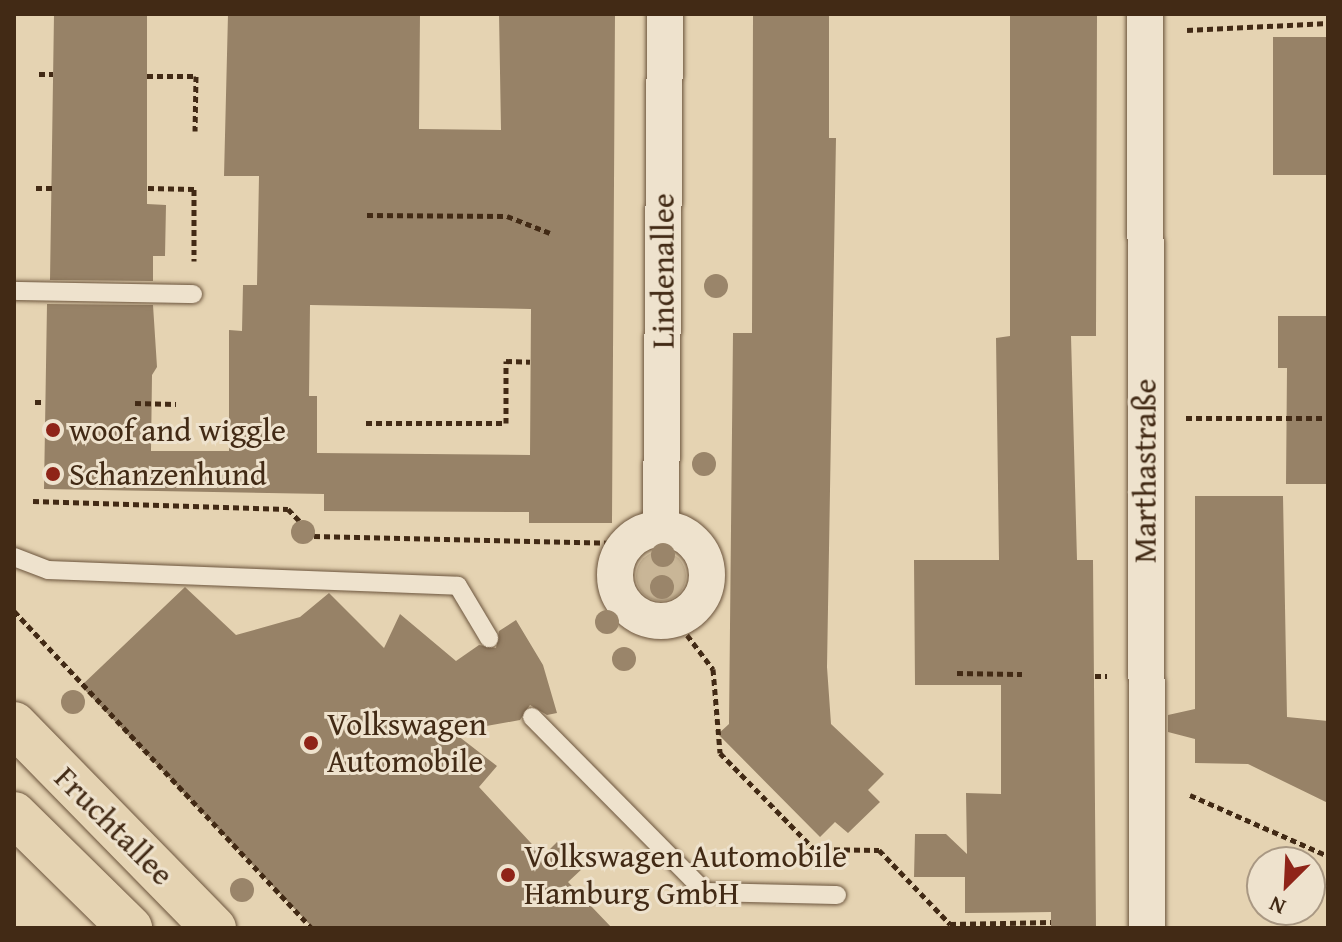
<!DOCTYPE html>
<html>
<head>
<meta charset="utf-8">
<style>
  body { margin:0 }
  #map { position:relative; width:1342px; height:942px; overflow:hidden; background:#e5d3b2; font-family:"Gentium Book Plus",serif }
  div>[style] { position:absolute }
  .green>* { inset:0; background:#c9b697 }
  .round { border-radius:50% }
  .building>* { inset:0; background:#978267; transform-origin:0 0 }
  .path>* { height:5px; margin-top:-2.5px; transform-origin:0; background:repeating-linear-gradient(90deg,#422a15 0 6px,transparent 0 10px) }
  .roads { filter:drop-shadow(0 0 2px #6b543c) drop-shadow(0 0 2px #6b543c) }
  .service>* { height:18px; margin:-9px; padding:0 9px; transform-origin:9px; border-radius:9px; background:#eee2cd }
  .minor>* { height:36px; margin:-18px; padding:0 18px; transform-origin:18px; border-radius:18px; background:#eee2cd }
  .minor>.ring { margin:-18px; padding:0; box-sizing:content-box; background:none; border:36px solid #eee2cd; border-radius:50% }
  .primary>* { height:44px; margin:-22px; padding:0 22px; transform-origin:22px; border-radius:22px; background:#e5d3b2 }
  .trees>* { width:24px; height:24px; margin:-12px; border-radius:50%; background:#9a856a }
  .dots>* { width:22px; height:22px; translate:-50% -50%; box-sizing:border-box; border:4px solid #eee2cd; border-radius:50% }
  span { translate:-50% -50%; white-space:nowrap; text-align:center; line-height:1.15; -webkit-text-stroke:6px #eee2cd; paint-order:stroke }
  .street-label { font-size:32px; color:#422a15 }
  .poi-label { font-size:32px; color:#422a15 }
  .left { translate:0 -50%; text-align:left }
  .frame { position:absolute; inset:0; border:16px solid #422a15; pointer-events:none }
  .north { position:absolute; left:1246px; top:846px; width:80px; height:80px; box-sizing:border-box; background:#eee2cd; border:2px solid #a99883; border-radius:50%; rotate:204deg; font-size:22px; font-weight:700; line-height:32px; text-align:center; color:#422a15 }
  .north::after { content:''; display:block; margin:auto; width:28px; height:36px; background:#8f2418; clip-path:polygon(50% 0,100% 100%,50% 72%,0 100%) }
</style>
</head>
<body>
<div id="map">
  <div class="green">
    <i class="round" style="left:636px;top:551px;width:50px;height:50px"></i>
  </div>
  <div class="building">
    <i style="clip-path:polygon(54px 14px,147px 14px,147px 204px,166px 205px,165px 256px,153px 256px,153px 281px,50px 280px)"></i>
    <i style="clip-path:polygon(evenodd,228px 14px,420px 14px,419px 129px,501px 130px,499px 14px,615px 14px,612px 523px,529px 523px,529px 512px,324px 511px,324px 494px,44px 489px,47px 304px,153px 305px,157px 367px,152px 375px,151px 451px,229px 451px,229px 330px,242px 331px,243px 285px,257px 285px,259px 176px,224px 176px,228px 14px,310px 305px,531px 309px,530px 455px,317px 453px,317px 396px,309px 396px,310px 305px)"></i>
    <i style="clip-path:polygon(753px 14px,829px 14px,829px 138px,836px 138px,827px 667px,831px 724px,884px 774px,868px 790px,880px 802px,848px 833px,835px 822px,820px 837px,718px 734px,729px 724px,733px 333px,752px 333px)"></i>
    <i style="clip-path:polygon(1010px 14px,1097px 14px,1096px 336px,1071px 336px,1077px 560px,1093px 560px,1096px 928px,1051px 928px,1051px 912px,965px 913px,965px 877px,914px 877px,915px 834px,946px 834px,967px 854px,966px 793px,1001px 794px,1001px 685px,915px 685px,914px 560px,999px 560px,996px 338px,1010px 336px)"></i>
    <i style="left:1328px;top:37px;width:138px;height:55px;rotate:90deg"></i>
    <i style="clip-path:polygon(1278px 316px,1328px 316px,1328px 484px,1286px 484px,1287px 368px,1278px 368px)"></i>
    <i style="clip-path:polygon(1195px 496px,1283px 496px,1287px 717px,1328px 721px,1328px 803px,1248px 764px,1195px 763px,1195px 739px,1168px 732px,1168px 715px,1195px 709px)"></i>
    <i style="clip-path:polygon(185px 587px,236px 635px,300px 617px,329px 593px,384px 648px,400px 614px,456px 661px,479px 645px,496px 648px,499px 631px,516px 620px,543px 665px,557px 713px,547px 715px,530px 705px,520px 720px,453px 732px,497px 766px,479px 787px,543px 856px,557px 842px,583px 868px,568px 882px,612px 928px,313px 928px,81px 686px)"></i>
  </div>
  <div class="path">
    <i style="left:1187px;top:30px;width:141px;rotate:-2.8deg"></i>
    <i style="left:39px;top:74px;width:14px"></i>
    <i style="left:147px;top:76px;width:49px"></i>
    <i style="left:196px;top:76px;width:55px;rotate:91deg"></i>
    <i style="left:36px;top:188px;width:16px"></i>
    <i style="left:148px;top:188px;width:46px;rotate:1.2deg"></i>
    <i style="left:194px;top:189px;width:72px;rotate:90deg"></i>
    <i style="left:367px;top:215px;width:140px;rotate:0.4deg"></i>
    <i style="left:507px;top:216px;width:46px;rotate:21.6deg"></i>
    <i style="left:35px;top:402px;width:10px"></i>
    <i style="left:135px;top:403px;width:41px;rotate:1.4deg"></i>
    <i style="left:1186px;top:418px;width:142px"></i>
    <i style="left:366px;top:423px;width:140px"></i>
    <i style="left:506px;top:423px;width:62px;rotate:-90deg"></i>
    <i style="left:506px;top:361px;width:24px;rotate:2deg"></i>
    <i style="left:33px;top:501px;width:255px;rotate:1.8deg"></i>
    <i style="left:288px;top:509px;width:37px;rotate:46deg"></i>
    <i style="left:314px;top:536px;width:307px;rotate:1.3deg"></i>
    <i style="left:14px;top:611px;width:435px;rotate:46.8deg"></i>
    <i style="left:675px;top:619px;width:63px;rotate:52.8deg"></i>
    <i style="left:713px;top:669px;width:84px;rotate:85.2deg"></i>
    <i style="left:720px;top:753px;width:134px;rotate:45.6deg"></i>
    <i style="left:814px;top:849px;width:65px;rotate:0.9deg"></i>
    <i style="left:879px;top:850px;width:103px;rotate:46.2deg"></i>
    <i style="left:950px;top:924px;width:101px;rotate:-1.1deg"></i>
    <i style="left:957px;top:673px;width:65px;rotate:0.9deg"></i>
    <i style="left:1095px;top:676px;width:12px"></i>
    <i style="left:1190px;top:795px;width:151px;rotate:23.8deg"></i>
  </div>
  <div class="roads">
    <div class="service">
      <i style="left:14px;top:291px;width:179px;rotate:1deg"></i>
      <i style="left:14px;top:557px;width:36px;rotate:21deg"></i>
      <i style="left:48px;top:570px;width:410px;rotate:2.2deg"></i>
      <i style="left:458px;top:586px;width:61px;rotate:59.2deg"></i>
      <i style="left:532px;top:717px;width:246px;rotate:45.3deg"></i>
      <i style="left:705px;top:892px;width:132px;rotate:1.3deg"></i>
    </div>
    <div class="minor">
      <i style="left:1145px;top:14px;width:914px;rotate:89.87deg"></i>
      <i style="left:661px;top:528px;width:514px;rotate:-89.55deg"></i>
      <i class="ring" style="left:615px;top:529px;width:56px;height:56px"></i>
    </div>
    <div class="primary">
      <i style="left:14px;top:724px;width:286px;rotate:45.6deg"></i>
      <i style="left:14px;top:814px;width:163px;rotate:44.5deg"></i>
    </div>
  </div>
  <div class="trees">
    <i style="left:716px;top:286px"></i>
    <i style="left:704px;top:464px"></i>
    <i style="left:303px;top:532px"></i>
    <i style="left:663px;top:555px"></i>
    <i style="left:662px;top:587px"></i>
    <i style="left:607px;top:622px"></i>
    <i style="left:624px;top:659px"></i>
    <i style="left:73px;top:702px"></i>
    <i style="left:242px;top:890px"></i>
  </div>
  <div class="dots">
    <i style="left:53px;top:430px;background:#8f2418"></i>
    <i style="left:53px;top:474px;background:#8f2418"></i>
    <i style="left:311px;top:743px;background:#8f2418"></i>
    <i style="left:508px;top:875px;background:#8f2418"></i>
  </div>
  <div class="street-label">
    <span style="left:663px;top:271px;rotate:-90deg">Lindenallee</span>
    <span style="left:1145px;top:471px;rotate:-90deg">Marthastraße</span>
    <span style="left:114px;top:826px;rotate:45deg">Fruchtallee</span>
  </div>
  <div class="poi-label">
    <span class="left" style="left:69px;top:430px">woof and wiggle</span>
    <span class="left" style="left:69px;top:474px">Schanzenhund</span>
    <span class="left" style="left:327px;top:743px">Volkswagen<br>Automobile</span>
    <span class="left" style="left:524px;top:875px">Volkswagen Automobile<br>Hamburg GmbH</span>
  </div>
  <div class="frame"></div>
  <div class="north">N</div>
</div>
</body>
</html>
